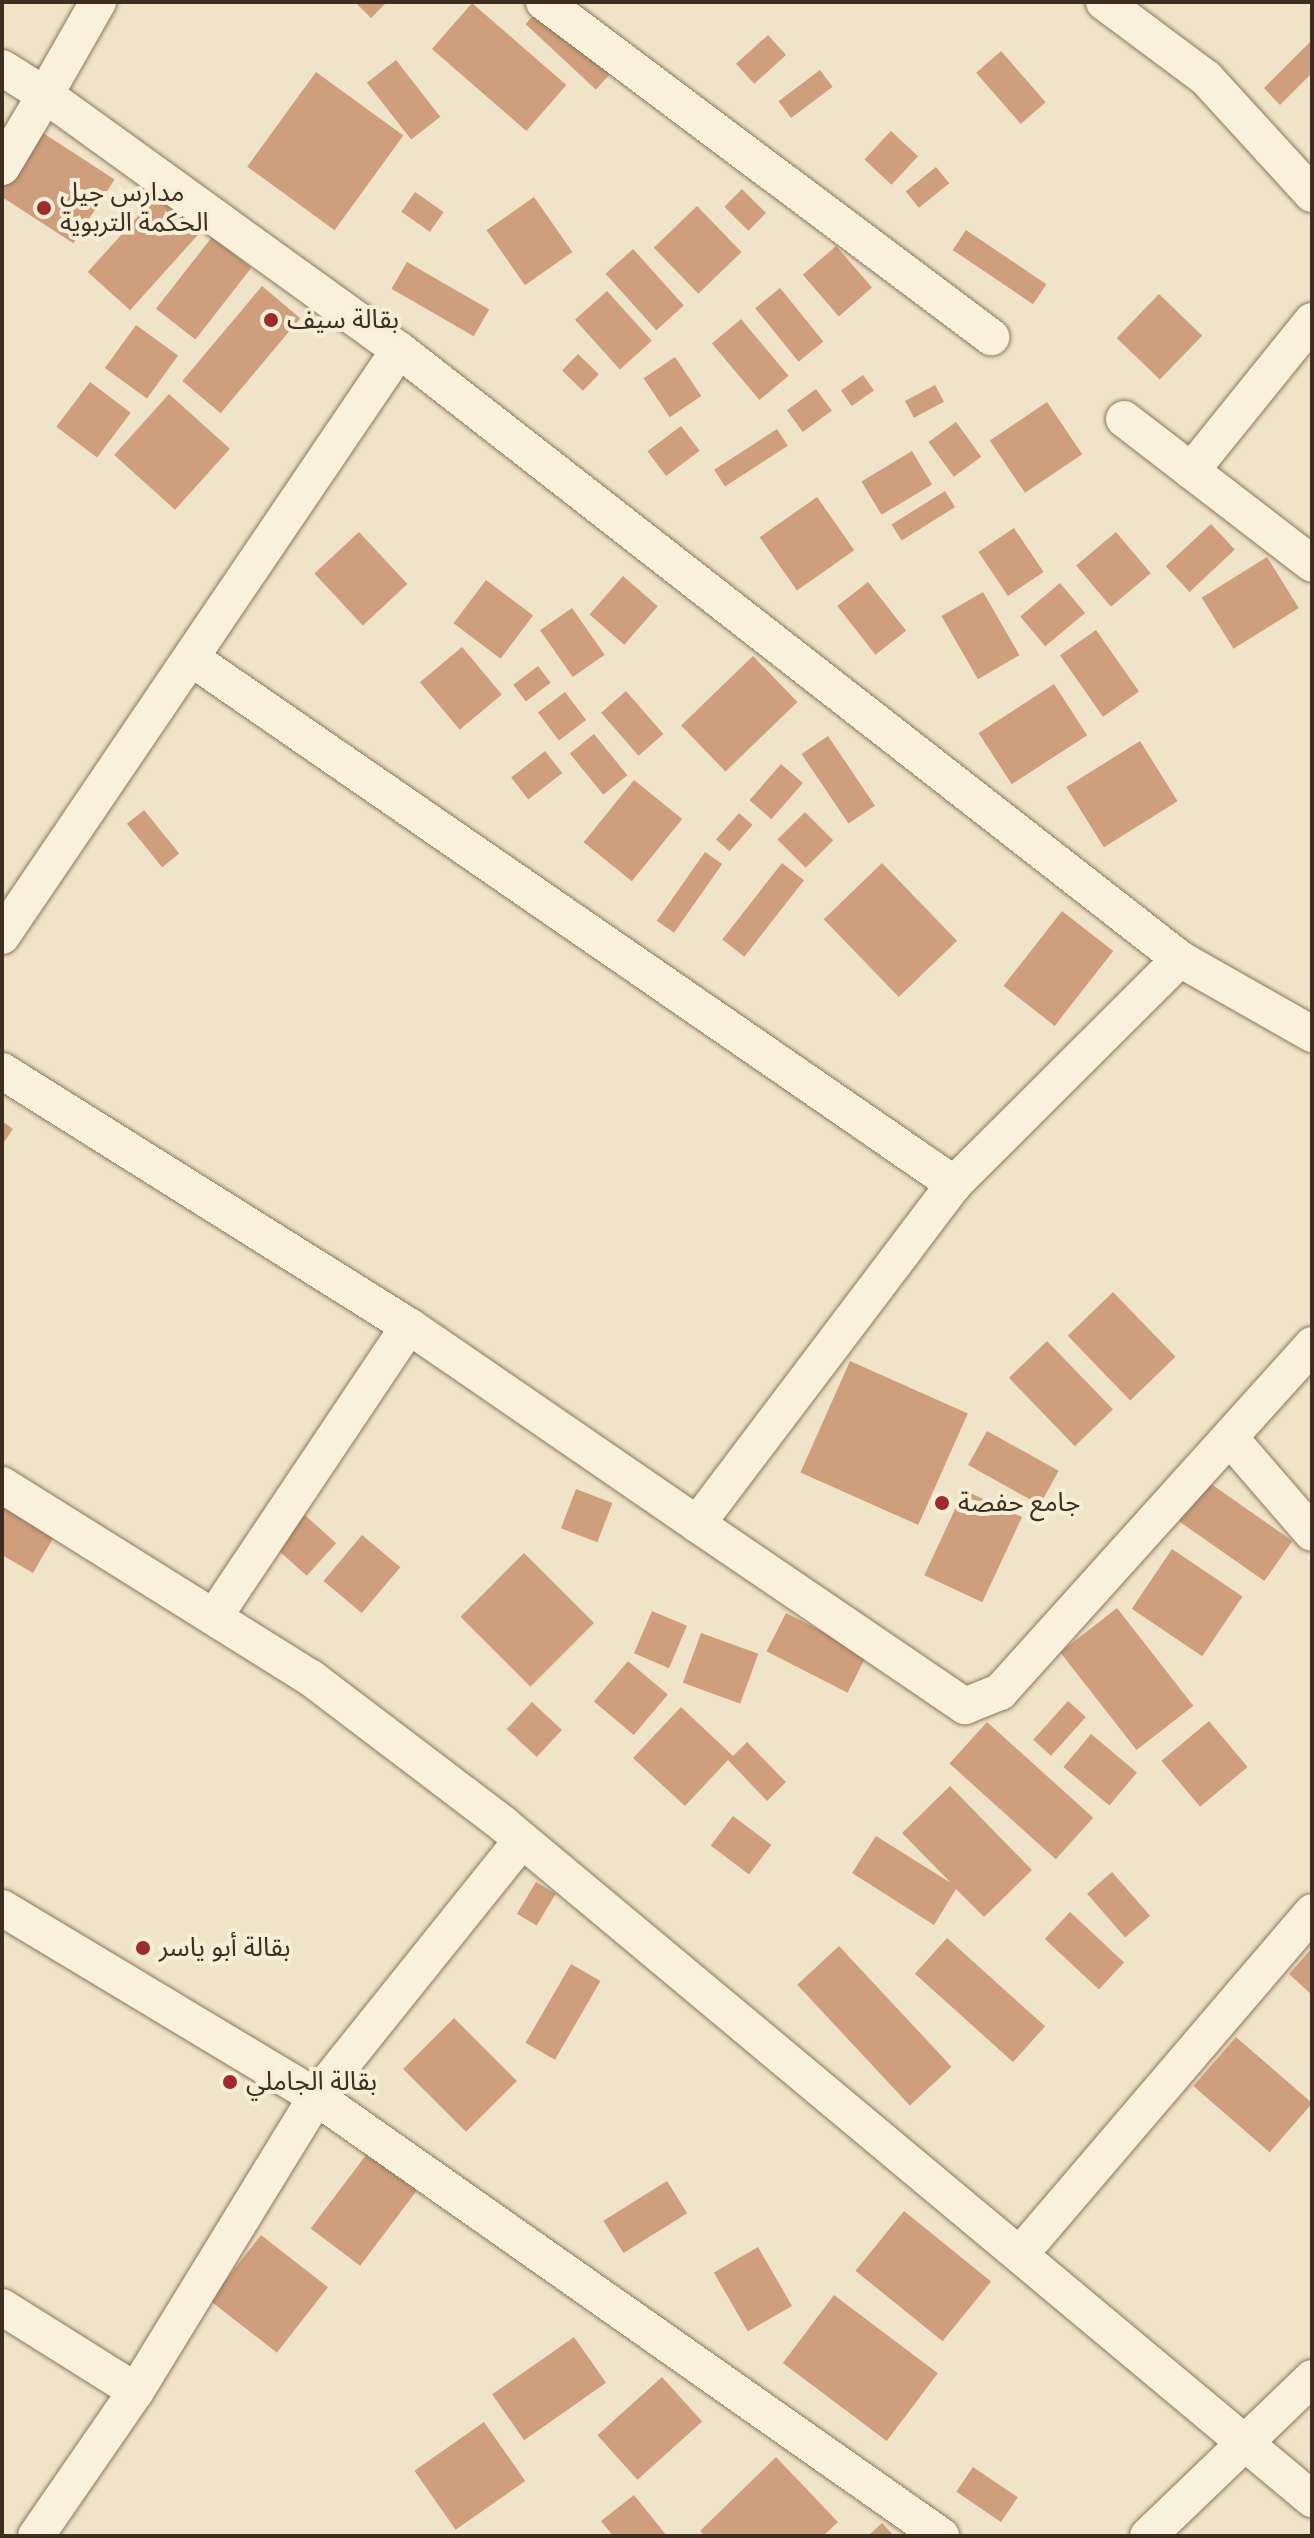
<!DOCTYPE html>
<html>
<head>
<meta charset="utf-8">
<style>
  body { margin:0 }
  #map { position:relative; width:1314px; height:2538px; overflow:hidden; background:#f0e4c8; font-family:"Roboto Serif","Noto Sans Arabic",serif }
  div>[style] { position:absolute }
  .building>* { inset:0; background:#cf9f7d; transform-origin:0 0 }
  .roads { filter:drop-shadow(0 0 2px #8d765c) drop-shadow(0 0 2px #8d765c) }
  .street>* { height:36px; margin:-18px; padding:0 18px; transform-origin:18px; border-radius:18px; background:#faf1dc }
  .dots>* { width:22px; height:22px; translate:-50% -50%; box-sizing:border-box; border:4px solid #f7eed8; border-radius:50% }
  span { translate:-50% -50%; white-space:nowrap; text-align:center; line-height:1.15; -webkit-text-stroke:8px #f7eed8; paint-order:stroke }
  .poi-label { font-size:26px; color:#3d2e20 }
  .left { translate:0 -50%; text-align:left }
  .frame { position:absolute; inset:0; border:4px solid #3d2e20; pointer-events:none }
</style>
</head>
<body>
<div id="map">
  <div class="building">
    <i style="clip-path:polygon(355px 2px,387px 2px,371px 18px)"></i>
    <i style="left:546px;top:2px;width:96px;height:30px;rotate:43deg"></i>
    <i style="left:472px;top:3px;width:125px;height:61px;rotate:41deg"></i>
    <i style="left:768px;top:35px;width:27px;height:43px;rotate:48deg"></i>
    <i style="clip-path:polygon(1312px 40px,1312px 73px,1280px 105px,1264px 88px)"></i>
    <i style="left:1001px;top:51px;width:68px;height:33px;rotate:49deg"></i>
    <i style="left:396px;top:60px;width:72px;height:37px;rotate:52deg"></i>
    <i style="left:820px;top:70px;width:21px;height:52px;rotate:53deg"></i>
    <i style="left:316px;top:72px;width:108px;height:117px;rotate:36deg"></i>
    <i style="left:40px;top:131px;width:89px;height:76px;rotate:33deg"></i>
    <i style="left:891px;top:131px;width:37px;height:39px;rotate:43deg"></i>
    <i style="left:936px;top:167px;width:21px;height:39px;rotate:51deg"></i>
    <i style="left:742px;top:189px;width:34px;height:25px;rotate:45deg"></i>
    <i style="left:415px;top:192px;width:35px;height:24px;rotate:35deg"></i>
    <i style="left:158px;top:194px;width:57px;height:105px;rotate:42deg"></i>
    <i style="left:534px;top:197px;width:67px;height:58px;rotate:55deg"></i>
    <i style="left:697px;top:206px;width:64px;height:60px;rotate:46deg"></i>
    <i style="left:966px;top:230px;width:97px;height:24px;rotate:34deg"></i>
    <i style="left:212px;top:237px;width:50px;height:91px;rotate:38deg"></i>
    <i style="left:836px;top:246px;width:55px;height:44px;rotate:49deg"></i>
    <i style="left:633px;top:249px;width:76px;height:37px;rotate:48deg"></i>
    <i style="left:407px;top:262px;width:95px;height:31px;rotate:30deg"></i>
    <i style="left:262px;top:286px;width:50px;height:124px;rotate:40deg"></i>
    <i style="left:780px;top:288px;width:69px;height:32px;rotate:51deg"></i>
    <i style="left:607px;top:291px;width:67px;height:43px;rotate:48deg"></i>
    <i style="left:1159px;top:294px;width:60px;height:61px;rotate:44deg"></i>
    <i style="left:741px;top:319px;width:74px;height:38px;rotate:50deg"></i>
    <i style="left:136px;top:325px;width:52px;height:53px;rotate:36deg"></i>
    <i style="left:578px;top:354px;width:29px;height:23px;rotate:44deg"></i>
    <i style="left:675px;top:357px;width:47px;height:38px;rotate:56deg"></i>
    <i style="left:863px;top:375px;width:19px;height:27px;rotate:55deg"></i>
    <i style="left:90px;top:382px;width:51px;height:56px;rotate:37deg"></i>
    <i style="left:935px;top:385px;width:19px;height:34px;rotate:62deg"></i>
    <i style="left:816px;top:389px;width:27px;height:36px;rotate:54deg"></i>
    <i style="left:169px;top:394px;width:82px;height:82px;rotate:42deg"></i>
    <i style="left:1047px;top:402px;width:63px;height:69px;rotate:56deg"></i>
    <i style="left:956px;top:422px;width:43px;height:34px;rotate:54deg"></i>
    <i style="left:681px;top:426px;width:31px;height:42px;rotate:53deg"></i>
    <i style="left:777px;top:429px;width:20px;height:75px;rotate:57deg"></i>
    <i style="left:912px;top:451px;width:39px;height:59px;rotate:59deg"></i>
    <i style="left:945px;top:491px;width:19px;height:63px;rotate:58deg"></i>
    <i style="left:817px;top:497px;width:65px;height:70px;rotate:55deg"></i>
    <i style="left:1211px;top:524px;width:35px;height:62px;rotate:47deg"></i>
    <i style="left:1014px;top:528px;width:53px;height:43px;rotate:56deg"></i>
    <i style="left:359px;top:532px;width:71px;height:61px;rotate:47deg"></i>
    <i style="left:1116px;top:532px;width:54px;height:52px;rotate:50deg"></i>
    <i style="left:1267px;top:557px;width:60px;height:77px;rotate:58deg"></i>
    <i style="left:623px;top:576px;width:46px;height:51px;rotate:41deg"></i>
    <i style="left:486px;top:580px;width:59px;height:54px;rotate:37deg"></i>
    <i style="left:868px;top:582px;width:62px;height:39px;rotate:52deg"></i>
    <i style="left:1060px;top:583px;width:39px;height:52px;rotate:50deg"></i>
    <i style="left:983px;top:592px;width:73px;height:48px;rotate:60deg"></i>
    <i style="left:572px;top:608px;width:57px;height:39px;rotate:55deg"></i>
    <i style="left:1096px;top:630px;width:75px;height:44px;rotate:55deg"></i>
    <i style="left:462px;top:647px;width:62px;height:55px;rotate:50deg"></i>
    <i style="left:753px;top:656px;width:64px;height:100px;rotate:46deg"></i>
    <i style="left:538px;top:666px;width:21px;height:31px;rotate:53deg"></i>
    <i style="left:1054px;top:684px;width:61px;height:90px;rotate:57deg"></i>
    <i style="left:626px;top:691px;width:57px;height:33px;rotate:49deg"></i>
    <i style="left:565px;top:692px;width:35px;height:34px;rotate:53deg"></i>
    <i style="left:594px;top:734px;width:53px;height:31px;rotate:51deg"></i>
    <i style="left:828px;top:736px;width:84px;height:32px;rotate:56deg"></i>
    <i style="left:1140px;top:741px;width:71px;height:87px;rotate:58deg"></i>
    <i style="left:545px;top:751px;width:28px;height:43px;rotate:52deg"></i>
    <i style="left:781px;top:764px;width:29px;height:48px;rotate:41deg"></i>
    <i style="left:634px;top:780px;width:62px;height:80px;rotate:39deg"></i>
    <i style="left:144px;top:810px;width:56px;height:22px;rotate:51deg"></i>
    <i style="left:805px;top:812px;width:40px;height:39px;rotate:45deg"></i>
    <i style="left:739px;top:813px;width:18px;height:35px;rotate:41deg"></i>
    <i style="left:705px;top:852px;width:21px;height:84px;rotate:35deg"></i>
    <i style="left:782px;top:863px;width:28px;height:97px;rotate:38deg"></i>
    <i style="left:882px;top:863px;width:108px;height:81px;rotate:46deg"></i>
    <i style="left:1062px;top:911px;width:65px;height:95px;rotate:38deg"></i>
    <i style="clip-path:polygon(2px 1121px,13px 1129px,2px 1145px)"></i>
    <i style="left:1113px;top:1292px;width:90px;height:63px;rotate:46deg"></i>
    <i style="left:1047px;top:1341px;width:95px;height:53px;rotate:46deg"></i>
    <i style="left:850px;top:1361px;width:129px;height:122px;rotate:24deg"></i>
    <i style="left:987px;top:1431px;width:82px;height:39px;rotate:29deg"></i>
    <i style="left:1204px;top:1479px;width:108px;height:49px;rotate:35deg"></i>
    <i style="clip-path:polygon(2px 1488px,62px 1523px,33px 1573px,2px 1555px)"></i>
    <i style="left:576px;top:1489px;width:39px;height:42px;rotate:21deg"></i>
    <i style="left:964px;top:1490px;width:64px;height:94px;rotate:25deg"></i>
    <i style="left:296px;top:1507px;width:54px;height:44px;rotate:42deg"></i>
    <i style="left:362px;top:1535px;width:50px;height:60px;rotate:40deg"></i>
    <i style="left:1172px;top:1549px;width:85px;height:72px;rotate:34deg"></i>
    <i style="left:524px;top:1553px;width:99px;height:90px;rotate:45deg"></i>
    <i style="left:1117px;top:1608px;width:124px;height:72px;rotate:52deg"></i>
    <i style="left:652px;top:1611px;width:38px;height:46px;rotate:23deg"></i>
    <i style="left:786px;top:1613px;width:91px;height:43px;rotate:27deg"></i>
    <i style="left:701px;top:1633px;width:61px;height:53px;rotate:20deg"></i>
    <i style="left:628px;top:1661px;width:52px;height:53px;rotate:40deg"></i>
    <i style="left:1068px;top:1701px;width:24px;height:52px;rotate:42deg"></i>
    <i style="left:532px;top:1702px;width:41px;height:37px;rotate:43deg"></i>
    <i style="clip-path:polygon(681px 1707px,733px 1756px,747px 1742px,786px 1782px,767px 1801px,728px 1760px,685px 1806px,633px 1758px)"></i>
    <i style="left:1209px;top:1721px;width:60px;height:62px;rotate:50deg"></i>
    <i style="left:987px;top:1722px;width:143px;height:56px;rotate:42deg"></i>
    <i style="left:1091px;top:1734px;width:60px;height:43px;rotate:40deg"></i>
    <i style="clip-path:polygon(950px 1786px,1032px 1870px,984px 1917px,956px 1889px,934px 1925px,852px 1873px,876px 1836px,951px 1883px,902px 1833px)"></i>
    <i style="left:733px;top:1816px;width:48px;height:37px;rotate:37deg"></i>
    <i style="left:1112px;top:1872px;width:58px;height:33px;rotate:49deg"></i>
    <i style="left:536px;top:1882px;width:23px;height:37px;rotate:31deg"></i>
    <i style="left:1070px;top:1912px;width:74px;height:37px;rotate:43deg"></i>
    <i style="left:947px;top:1938px;width:132px;height:48px;rotate:42deg"></i>
    <i style="left:839px;top:1946px;width:165px;height:57px;rotate:47deg"></i>
    <i style="clip-path:polygon(1312px 1948px,1312px 1995px,1289px 1974px)"></i>
    <i style="left:571px;top:1964px;width:34px;height:91px;rotate:30deg"></i>
    <i style="left:454px;top:2018px;width:89px;height:72px;rotate:45deg"></i>
    <i style="left:1236px;top:2037px;width:101px;height:65px;rotate:41deg"></i>
    <i style="left:369px;top:2151px;width:62px;height:97px;rotate:37deg"></i>
    <i style="left:667px;top:2181px;width:38px;height:75px;rotate:58deg"></i>
    <i style="left:904px;top:2211px;width:112px;height:77px;rotate:39deg"></i>
    <i style="left:261px;top:2235px;width:85px;height:83px;rotate:38deg"></i>
    <i style="left:758px;top:2247px;width:68px;height:51px;rotate:60deg"></i>
    <i style="left:834px;top:2295px;width:130px;height:85px;rotate:37deg"></i>
    <i style="left:574px;top:2337px;width:56px;height:100px;rotate:55deg"></i>
    <i style="left:662px;top:2377px;width:60px;height:87px;rotate:48deg"></i>
    <i style="left:484px;top:2422px;width:72px;height:85px;rotate:55deg"></i>
    <i style="clip-path:polygon(776px 2457px,838px 2522px,823px 2536px,705px 2536px,700px 2531px)"></i>
    <i style="left:973px;top:2467px;width:54px;height:30px;rotate:34deg"></i>
    <i style="clip-path:polygon(634px 2495px,667px 2536px,613px 2536px,601px 2521px)"></i>
    <i style="clip-path:polygon(882px 2523px,894px 2536px,868px 2536px)"></i>
  </div>
  <div class="roads">
    <div class="street">
      <i style="left:544px;top:2px;width:559px;rotate:36.85deg"></i>
      <i style="left:1104px;top:2px;width:127px;rotate:36.7deg"></i>
      <i style="left:1206px;top:78px;width:157px;rotate:47.6deg"></i>
      <i style="left:2px;top:68px;width:51px;rotate:32.1deg"></i>
      <i style="left:45px;top:95px;width:84px;rotate:120.8deg"></i>
      <i style="left:1124px;top:419px;width:237px;rotate:37.6deg"></i>
      <i style="left:1191px;top:471px;width:193px;rotate:-51.1deg"></i>
      <i style="left:191px;top:658px;width:927px;rotate:34.58deg"></i>
      <i style="left:2px;top:936px;width:708px;rotate:-55.88deg"></i>
      <i style="left:399px;top:350px;width:436px;rotate:-144.2deg"></i>
      <i style="left:45px;top:95px;width:107px;rotate:-60.3deg"></i>
      <i style="left:1180px;top:959px;width:152px;rotate:29.6deg"></i>
      <i style="left:2px;top:1071px;width:480px;rotate:32.1deg"></i>
      <i style="left:409px;top:1326px;width:349px;rotate:34.5deg"></i>
      <i style="left:697px;top:1524px;width:426px;rotate:-52.9deg"></i>
      <i style="left:954px;top:1184px;width:319px;rotate:-44.9deg"></i>
      <i style="left:1180px;top:959px;width:990px;rotate:-142.05deg"></i>
      <i style="left:1230px;top:1438px;width:125px;rotate:49.2deg"></i>
      <i style="left:2px;top:1485px;width:364px;rotate:32deg"></i>
      <i style="left:311px;top:1678px;width:241px;rotate:37.2deg"></i>
      <i style="left:503px;top:1824px;width:1054px;rotate:39.84deg"></i>
      <i style="left:697px;top:1524px;width:324px;rotate:34.2deg"></i>
      <i style="left:965px;top:1706px;width:38px;rotate:-22deg"></i>
      <i style="left:1000px;top:1692px;width:467px;rotate:-48deg"></i>
      <i style="left:214px;top:1617px;width:350px;rotate:-56.2deg"></i>
      <i style="left:2px;top:1908px;width:366px;rotate:31deg"></i>
      <i style="left:316px;top:2097px;width:764px;rotate:35.08deg"></i>
      <i style="left:1022px;top:2252px;width:447px;rotate:-49.5deg"></i>
      <i style="left:2px;top:2307px;width:158px;rotate:32.1deg"></i>
      <i style="left:36px;top:2536px;width:176px;rotate:-55.4deg"></i>
      <i style="left:136px;top:2391px;width:345px;rotate:-58.5deg"></i>
      <i style="left:316px;top:2097px;width:329px;rotate:-51.3deg"></i>
      <i style="left:1148px;top:2536px;width:228px;rotate:-43.9deg"></i>
    </div>
  </div>
  <div class="dots">
    <i style="left:44px;top:208px;background:#9e2a2b"></i>
    <i style="left:271px;top:320px;background:#9e2a2b"></i>
    <i style="left:942px;top:1503px;background:#9e2a2b"></i>
    <i style="left:143px;top:1948px;background:#9e2a2b"></i>
    <i style="left:230px;top:2082px;background:#9e2a2b"></i>
  </div>
  <div class="poi-label">
    <span class="left" style="left:60px;top:208px">مدارس جيل<br>الحكمة التربوية</span>
    <span class="left" style="left:287px;top:320px">بقالة سيف</span>
    <span class="left" style="left:958px;top:1503px">جامع حفصة</span>
    <span class="left" style="left:159px;top:1948px">بقالة أبو ياسر</span>
    <span class="left" style="left:246px;top:2082px">بقالة الجاملي</span>
  </div>
  <div class="frame"></div>
</div>
</body>
</html>
